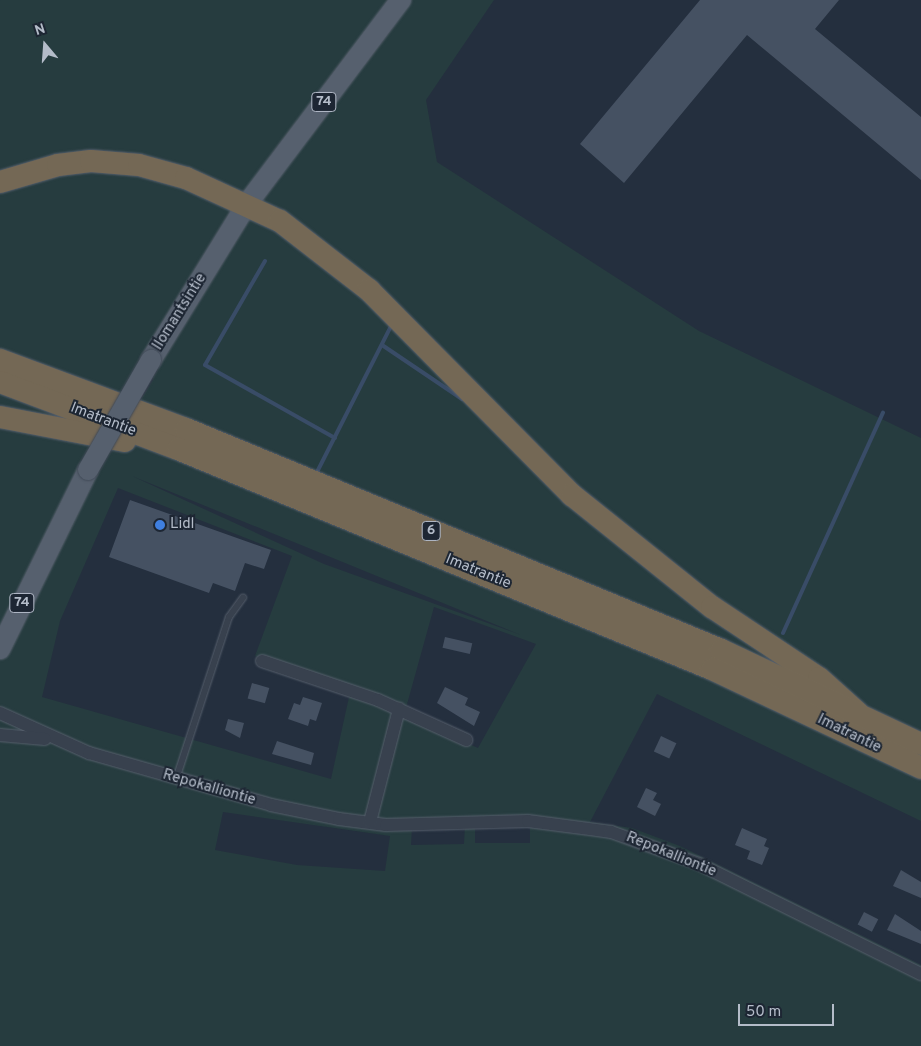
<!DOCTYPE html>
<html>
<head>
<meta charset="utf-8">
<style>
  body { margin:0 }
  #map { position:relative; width:921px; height:1046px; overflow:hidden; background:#242f3e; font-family:Overpass,sans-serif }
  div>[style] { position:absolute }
  .green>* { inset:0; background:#263c3f }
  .stream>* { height:4px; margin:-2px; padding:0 2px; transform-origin:2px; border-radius:2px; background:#394c67 }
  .building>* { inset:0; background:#455162; transform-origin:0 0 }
  .roads { filter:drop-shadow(0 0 1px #565f6c) drop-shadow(0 0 1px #565f6c) }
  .lane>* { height:6px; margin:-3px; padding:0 3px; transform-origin:3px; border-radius:3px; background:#38414e }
  .street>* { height:12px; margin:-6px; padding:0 6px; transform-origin:6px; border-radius:6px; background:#38414e }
  .primary>* { height:20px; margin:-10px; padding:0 10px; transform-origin:10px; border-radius:10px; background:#56606e }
  .highway>* { height:22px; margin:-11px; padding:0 11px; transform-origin:11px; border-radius:11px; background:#746855 }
  .bridges { filter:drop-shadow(0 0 1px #414a57) drop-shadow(0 0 1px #414a57) }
  .primary-bridge>* { height:20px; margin:-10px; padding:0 10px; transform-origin:10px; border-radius:10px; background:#56606e }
  .dots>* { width:14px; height:14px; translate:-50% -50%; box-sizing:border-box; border:2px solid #1d2633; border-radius:50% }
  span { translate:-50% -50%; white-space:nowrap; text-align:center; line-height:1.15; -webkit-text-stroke:4px #1d2633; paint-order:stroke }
  .shield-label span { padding:1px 4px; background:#1d2633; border:1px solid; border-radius:4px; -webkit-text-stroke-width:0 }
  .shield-label { font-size:14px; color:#b4bcc9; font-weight:700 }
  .street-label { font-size:15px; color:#b4bcc9 }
  .poi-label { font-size:15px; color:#b4bcc9 }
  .left { translate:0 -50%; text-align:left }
  .north { position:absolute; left:20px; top:20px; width:50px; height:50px; -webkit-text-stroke:4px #1d2633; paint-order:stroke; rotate:342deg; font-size:14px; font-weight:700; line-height:20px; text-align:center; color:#b4bcc9 }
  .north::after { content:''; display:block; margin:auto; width:18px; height:22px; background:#b4bcc9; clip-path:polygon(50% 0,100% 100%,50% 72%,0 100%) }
  .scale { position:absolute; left:738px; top:1004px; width:96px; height:22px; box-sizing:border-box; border:2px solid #b4bcc9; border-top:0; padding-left:6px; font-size:15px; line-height:18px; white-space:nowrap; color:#b4bcc9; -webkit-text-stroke:4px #1d2633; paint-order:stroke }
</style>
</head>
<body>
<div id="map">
  <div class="green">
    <i style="clip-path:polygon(evenodd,0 0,494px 0,426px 100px,437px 162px,699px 331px,921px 438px,921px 821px,657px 694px,590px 822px,632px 828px,680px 846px,921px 965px,921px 1046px,0 1046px,0 659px,101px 463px,153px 380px,150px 367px,254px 203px,144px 158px,0 173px,0 0,132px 476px,521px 635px,324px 564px,132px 476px,0 0,118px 488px,292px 556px,255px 656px,351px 688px,331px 779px,42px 697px,60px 621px,118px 488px,0 0,434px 607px,536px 644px,478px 748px,404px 715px,434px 607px,0 0,223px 812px,390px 836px,385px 871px,297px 865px,215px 850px,223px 812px,0 0,465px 824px,464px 844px,411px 845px,412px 827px,465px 824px,0 0,530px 824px,530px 843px,475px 843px,475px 825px,530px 824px)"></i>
    <i style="clip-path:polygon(137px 170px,238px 205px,98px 432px,0 414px,0 189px,58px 171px)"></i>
    <i style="clip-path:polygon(0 421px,96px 439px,0 638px)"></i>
  </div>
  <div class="stream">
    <i style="left:265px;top:261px;width:120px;rotate:120deg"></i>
    <i style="left:205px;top:365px;width:149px;rotate:29.3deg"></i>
    <i style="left:382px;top:345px;width:97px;rotate:34deg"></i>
    <i style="left:316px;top:474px;width:168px;rotate:-63.1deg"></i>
    <i style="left:783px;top:633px;width:242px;rotate:-65.6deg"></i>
  </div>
  <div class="building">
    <i style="clip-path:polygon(700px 0,839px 0,815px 29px,921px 117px,921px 180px,747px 35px,624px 183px,580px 144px)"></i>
    <i style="clip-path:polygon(130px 500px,271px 550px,264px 569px,245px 563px,235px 591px,213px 583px,209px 593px,109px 557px)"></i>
    <i style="left:445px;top:637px;width:28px;height:11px;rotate:13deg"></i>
    <i style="left:252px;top:683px;width:18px;height:16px;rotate:16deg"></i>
    <i style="clip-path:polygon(445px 687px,468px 698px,465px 705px,480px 712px,474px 726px,437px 703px)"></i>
    <i style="clip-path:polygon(303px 697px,322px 703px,316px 721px,310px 719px,308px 726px,288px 719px,294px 703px,300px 705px)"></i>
    <i style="clip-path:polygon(228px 719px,244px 723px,240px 738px,225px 730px)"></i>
    <i style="left:661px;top:736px;width:17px;height:17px;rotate:25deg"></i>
    <i style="clip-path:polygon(277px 741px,314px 753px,311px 765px,272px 754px)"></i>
    <i style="clip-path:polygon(646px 788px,657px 793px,653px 800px,661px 804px,655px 816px,637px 807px)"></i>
    <i style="clip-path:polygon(742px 828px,767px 839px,764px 846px,769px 848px,762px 865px,747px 859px,750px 851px,735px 845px)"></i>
    <i style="clip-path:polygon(901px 870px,921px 882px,921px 898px,893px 886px)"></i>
    <i style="left:864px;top:912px;width:16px;height:14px;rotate:27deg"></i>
    <i style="clip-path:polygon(895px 914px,921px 931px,921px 944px,887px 930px)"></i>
  </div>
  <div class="roads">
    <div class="lane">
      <i style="left:176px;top:779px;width:170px;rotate:-71.9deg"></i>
      <i style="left:229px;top:617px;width:24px;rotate:-54deg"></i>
    </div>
    <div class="street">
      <i style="left:262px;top:661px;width:122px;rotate:18.6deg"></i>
      <i style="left:378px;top:700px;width:97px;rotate:24.4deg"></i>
      <i style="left:0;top:713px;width:98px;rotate:24.2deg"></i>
      <i style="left:89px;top:753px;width:189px;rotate:15.9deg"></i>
      <i style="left:271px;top:805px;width:69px;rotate:11.6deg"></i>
      <i style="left:339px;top:819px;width:47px;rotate:7.3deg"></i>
      <i style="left:386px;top:825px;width:142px;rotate:-1.6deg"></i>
      <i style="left:528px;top:821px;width:84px;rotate:7.5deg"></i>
      <i style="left:611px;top:832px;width:94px;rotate:20deg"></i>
      <i style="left:699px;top:864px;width:248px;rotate:26.4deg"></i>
      <i style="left:0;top:735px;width:45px;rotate:5.1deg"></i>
      <i style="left:370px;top:822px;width:117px;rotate:-75.6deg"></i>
    </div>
    <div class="primary">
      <i style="left:151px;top:360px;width:183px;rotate:-58.4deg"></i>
      <i style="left:247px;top:204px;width:256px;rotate:-53deg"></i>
      <i style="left:0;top:649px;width:199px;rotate:-63.8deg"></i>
    </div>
    <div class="highway">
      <i style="left:0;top:182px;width:60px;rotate:-16.3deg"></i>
      <i style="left:58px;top:165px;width:33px;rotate:-7deg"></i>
      <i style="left:91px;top:161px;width:48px;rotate:4.8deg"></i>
      <i style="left:139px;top:165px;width:49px;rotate:15.5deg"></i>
      <i style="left:186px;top:178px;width:103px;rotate:24.6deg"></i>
      <i style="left:280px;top:221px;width:113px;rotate:37.8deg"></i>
      <i style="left:369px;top:290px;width:289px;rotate:45.3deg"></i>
      <i style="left:572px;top:495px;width:179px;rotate:38.7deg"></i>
      <i style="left:712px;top:607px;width:128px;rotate:33.6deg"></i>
      <i style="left:819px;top:678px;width:52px;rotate:41.9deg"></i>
      <i style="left:0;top:360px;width:198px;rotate:20.4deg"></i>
      <i style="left:186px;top:429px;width:579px;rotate:22.44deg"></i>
      <i style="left:721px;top:650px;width:221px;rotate:25.2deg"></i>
      <i style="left:0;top:382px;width:190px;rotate:20.6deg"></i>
      <i style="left:178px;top:449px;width:578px;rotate:22.39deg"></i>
      <i style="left:712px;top:669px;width:231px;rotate:25.3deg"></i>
      <i style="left:0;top:417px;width:127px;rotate:10.9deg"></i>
    </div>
  </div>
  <div class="bridges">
    <div class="primary-bridge">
      <i style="left:88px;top:470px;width:127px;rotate:-60.2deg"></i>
    </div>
  </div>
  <div class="dots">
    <i style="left:160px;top:525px;background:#3f7fe0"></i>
  </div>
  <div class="shield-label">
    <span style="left:324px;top:102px">74</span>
    <span style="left:431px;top:531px">6</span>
    <span style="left:22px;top:603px">74</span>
  </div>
  <div class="street-label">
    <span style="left:180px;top:312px;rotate:-58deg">Ilomantsintie</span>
    <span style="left:103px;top:420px;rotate:21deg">Imatrantie</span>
    <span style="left:478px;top:572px;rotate:22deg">Imatrantie</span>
    <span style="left:849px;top:734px;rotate:26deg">Imatrantie</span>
    <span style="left:209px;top:788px;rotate:16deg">Repokalliontie</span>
    <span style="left:671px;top:855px;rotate:22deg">Repokalliontie</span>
  </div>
  <div class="poi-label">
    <span class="left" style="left:170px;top:525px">Lidl</span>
  </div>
  <div class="north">N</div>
  <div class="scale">50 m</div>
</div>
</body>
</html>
